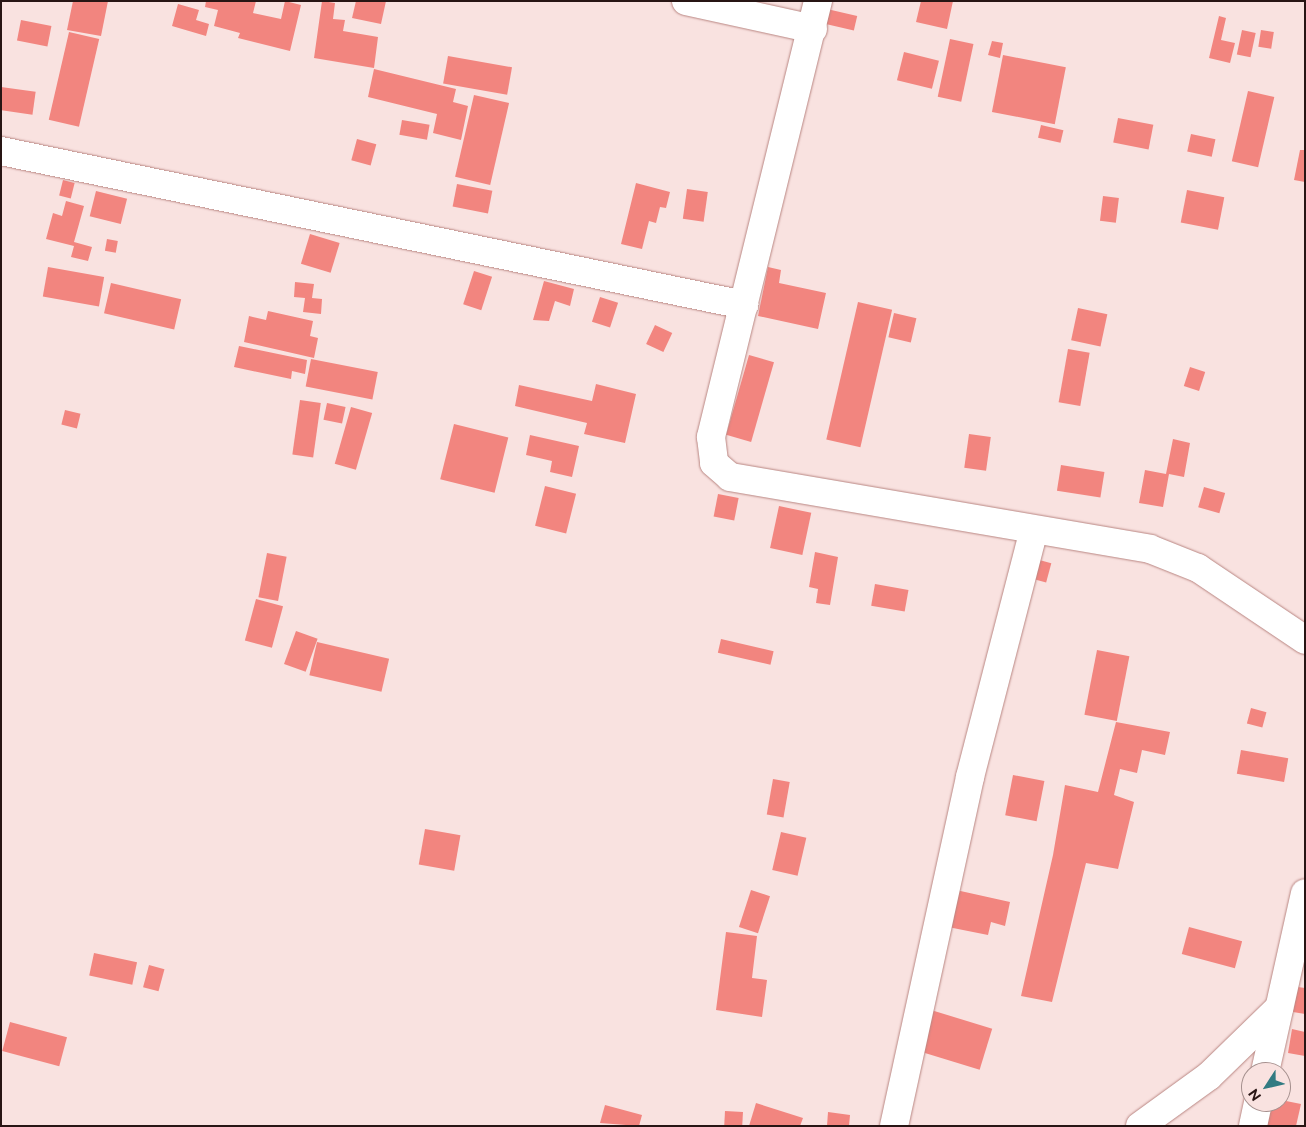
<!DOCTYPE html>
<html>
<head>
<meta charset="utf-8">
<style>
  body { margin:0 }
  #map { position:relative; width:1306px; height:1127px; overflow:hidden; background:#f9e2e0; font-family:Raleway,sans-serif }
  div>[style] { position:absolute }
  .building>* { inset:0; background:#f2857f; transform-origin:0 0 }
  .roads { filter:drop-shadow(0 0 1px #b98682) drop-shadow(0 0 1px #b98682) }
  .minor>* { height:28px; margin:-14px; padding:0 14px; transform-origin:14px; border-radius:14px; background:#fff }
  span { translate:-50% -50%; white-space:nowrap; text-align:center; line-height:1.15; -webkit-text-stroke:5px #f9e2e0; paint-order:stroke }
  .frame { position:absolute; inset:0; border:2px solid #281514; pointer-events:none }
  .north { position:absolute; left:1241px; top:1062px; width:50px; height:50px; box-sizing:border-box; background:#f9e2e0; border:1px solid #a5908e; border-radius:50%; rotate:235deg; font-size:14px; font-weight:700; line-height:20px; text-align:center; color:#281514 }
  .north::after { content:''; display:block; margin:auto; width:18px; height:22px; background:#327b82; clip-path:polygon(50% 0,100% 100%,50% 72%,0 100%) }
</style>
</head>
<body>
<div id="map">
  <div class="building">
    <i style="clip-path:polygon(73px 1px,108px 1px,101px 36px,67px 30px)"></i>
    <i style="clip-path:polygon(206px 1px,256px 1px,253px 13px,281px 19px,285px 1px,301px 5px,290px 51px,238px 38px,240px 33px,214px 26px,218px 10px,205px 7px)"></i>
    <i style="clip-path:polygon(322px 1px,335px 3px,333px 19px,345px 20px,343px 31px,378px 37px,374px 68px,314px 58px)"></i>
    <i style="clip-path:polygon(356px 1px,386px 1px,381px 24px,352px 18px)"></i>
    <i style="clip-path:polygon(921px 1px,953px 1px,947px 29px,916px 22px)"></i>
    <i style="clip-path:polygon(178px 4px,199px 10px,196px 20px,209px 24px,206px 36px,172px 26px)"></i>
    <i style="left:827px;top:9px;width:31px;height:15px;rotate:13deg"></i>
    <i style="clip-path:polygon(1219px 16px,1226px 18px,1221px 40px,1235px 43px,1230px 63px,1209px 58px)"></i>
    <i style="left:21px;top:20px;width:31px;height:21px;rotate:11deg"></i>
    <i style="left:1242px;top:30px;width:14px;height:25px;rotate:12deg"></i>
    <i style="left:1261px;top:30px;width:13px;height:17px;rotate:9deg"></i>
    <i style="left:69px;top:32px;width:31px;height:90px;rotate:13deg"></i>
    <i style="left:950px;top:39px;width:24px;height:59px;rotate:12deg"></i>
    <i style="clip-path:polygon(992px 41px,1003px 43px,1000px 58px,988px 55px)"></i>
    <i style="left:904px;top:52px;width:36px;height:29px;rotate:14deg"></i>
    <i style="left:1003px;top:55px;width:64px;height:58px;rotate:11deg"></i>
    <i style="left:448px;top:56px;width:65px;height:28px;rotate:10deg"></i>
    <i style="clip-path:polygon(374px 69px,456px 89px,453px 102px,468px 106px,461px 140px,433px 133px,437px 114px,368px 97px)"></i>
    <i style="left:1px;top:87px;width:35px;height:23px;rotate:8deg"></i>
    <i style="left:1248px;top:91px;width:27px;height:72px;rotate:13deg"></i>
    <i style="left:474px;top:95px;width:36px;height:84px;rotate:13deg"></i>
    <i style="left:1118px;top:118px;width:36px;height:25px;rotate:11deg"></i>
    <i style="left:402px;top:120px;width:28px;height:15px;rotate:10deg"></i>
    <i style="left:1041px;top:125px;width:23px;height:13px;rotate:13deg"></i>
    <i style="left:1191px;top:134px;width:25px;height:18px;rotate:12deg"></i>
    <i style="left:357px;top:139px;width:20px;height:22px;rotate:15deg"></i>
    <i style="clip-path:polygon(1300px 150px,1305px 150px,1305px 182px,1294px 180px)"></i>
    <i style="left:63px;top:180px;width:12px;height:16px;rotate:14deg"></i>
    <i style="clip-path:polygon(636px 183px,670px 192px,666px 208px,660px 207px,656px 223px,649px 221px,642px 249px,621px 244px)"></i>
    <i style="left:457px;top:184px;width:36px;height:23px;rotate:11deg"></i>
    <i style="left:687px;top:189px;width:21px;height:30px;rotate:8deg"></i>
    <i style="left:1187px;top:190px;width:38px;height:33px;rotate:11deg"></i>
    <i style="left:96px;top:191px;width:32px;height:26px;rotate:14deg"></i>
    <i style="left:1103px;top:196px;width:16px;height:25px;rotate:7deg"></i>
    <i style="clip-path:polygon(66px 201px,84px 206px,74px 242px,92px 247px,88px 261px,71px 257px,74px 246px,46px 239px,53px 213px,62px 216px)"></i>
    <i style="left:310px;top:234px;width:31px;height:31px;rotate:17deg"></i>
    <i style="left:107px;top:239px;width:11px;height:12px;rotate:10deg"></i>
    <i style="left:48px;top:267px;width:57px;height:30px;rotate:10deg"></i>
    <i style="clip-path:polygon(768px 267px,781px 270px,779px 283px,826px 293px,818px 329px,758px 316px)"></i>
    <i style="left:474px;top:271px;width:19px;height:35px;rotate:18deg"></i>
    <i style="clip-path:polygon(544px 281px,574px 289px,570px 306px,555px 301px,549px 321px,533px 320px)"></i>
    <i style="clip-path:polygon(295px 282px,314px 284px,312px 298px,322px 299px,321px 314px,303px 312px,305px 298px,294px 297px)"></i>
    <i style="left:111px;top:283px;width:72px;height:31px;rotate:13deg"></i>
    <i style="left:600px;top:297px;width:19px;height:26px;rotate:18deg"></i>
    <i style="left:858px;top:302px;width:35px;height:141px;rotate:13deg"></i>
    <i style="left:1078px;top:308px;width:30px;height:33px;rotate:12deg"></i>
    <i style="clip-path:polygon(268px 311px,313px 321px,310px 336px,318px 338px,314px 358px,244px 342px,249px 316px,266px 320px)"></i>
    <i style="left:894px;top:313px;width:23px;height:25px;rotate:13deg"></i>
    <i style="left:655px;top:325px;width:19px;height:21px;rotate:25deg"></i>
    <i style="clip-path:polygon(239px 346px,307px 360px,305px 374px,292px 371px,291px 379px,234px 367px)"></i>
    <i style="left:1068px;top:349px;width:22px;height:54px;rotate:10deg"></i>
    <i style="left:749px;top:355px;width:26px;height:83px;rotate:16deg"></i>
    <i style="left:311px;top:359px;width:68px;height:28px;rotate:11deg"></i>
    <i style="left:1190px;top:367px;width:16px;height:20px;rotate:18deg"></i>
    <i style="clip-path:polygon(596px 384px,636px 394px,625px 443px,584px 434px,587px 423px,515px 406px,519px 385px,592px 401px)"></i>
    <i style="left:300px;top:400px;width:21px;height:55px;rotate:8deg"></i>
    <i style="left:327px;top:403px;width:19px;height:17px;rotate:12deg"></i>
    <i style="left:351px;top:407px;width:22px;height:59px;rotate:16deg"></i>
    <i style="left:65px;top:410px;width:16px;height:15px;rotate:14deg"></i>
    <i style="left:454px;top:424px;width:56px;height:57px;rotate:14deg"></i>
    <i style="left:969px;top:434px;width:22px;height:34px;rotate:8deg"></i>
    <i style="clip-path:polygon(530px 435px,579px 446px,572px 477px,550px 472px,552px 461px,526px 455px)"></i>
    <i style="clip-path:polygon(1173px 439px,1190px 443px,1184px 477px,1169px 474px,1163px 507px,1139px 503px,1145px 470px,1166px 474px)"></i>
    <i style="left:1061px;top:465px;width:44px;height:26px;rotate:9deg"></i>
    <i style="left:545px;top:486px;width:32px;height:41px;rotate:14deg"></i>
    <i style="left:1204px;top:487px;width:22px;height:21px;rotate:16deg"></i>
    <i style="left:718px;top:494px;width:21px;height:23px;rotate:11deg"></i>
    <i style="left:779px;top:506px;width:33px;height:43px;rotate:12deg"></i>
    <i style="clip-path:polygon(815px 552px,838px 557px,830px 605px,816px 603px,818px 589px,809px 587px)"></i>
    <i style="left:267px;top:553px;width:20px;height:45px;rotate:11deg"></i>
    <i style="left:1032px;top:558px;width:20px;height:20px;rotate:15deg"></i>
    <i style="left:875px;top:584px;width:34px;height:22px;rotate:10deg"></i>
    <i style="left:256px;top:599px;width:28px;height:43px;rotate:15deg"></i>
    <i style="left:296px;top:631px;width:23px;height:35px;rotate:20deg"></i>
    <i style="left:721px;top:639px;width:54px;height:14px;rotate:13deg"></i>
    <i style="left:317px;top:642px;width:74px;height:34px;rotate:13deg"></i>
    <i style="left:1097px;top:650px;width:33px;height:66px;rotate:11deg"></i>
    <i style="left:1251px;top:708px;width:16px;height:16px;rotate:15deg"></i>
    <i style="clip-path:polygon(1116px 722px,1170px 732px,1165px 755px,1142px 750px,1137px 773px,1120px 769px,1114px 795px,1134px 802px,1118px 869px,1086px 863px,1052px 1002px,1021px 996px,1053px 855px,1065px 785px,1098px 792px)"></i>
    <i style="left:1241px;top:750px;width:48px;height:24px;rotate:10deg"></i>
    <i style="left:1013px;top:775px;width:32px;height:41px;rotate:11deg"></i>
    <i style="left:773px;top:779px;width:17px;height:36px;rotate:10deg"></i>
    <i style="left:425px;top:829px;width:36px;height:36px;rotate:10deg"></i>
    <i style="left:781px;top:832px;width:26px;height:39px;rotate:13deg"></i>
    <i style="left:751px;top:890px;width:20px;height:39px;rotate:18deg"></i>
    <i style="clip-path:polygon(956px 890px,1010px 902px,1005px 926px,991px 922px,988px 935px,948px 927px)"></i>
    <i style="left:1189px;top:927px;width:55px;height:28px;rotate:15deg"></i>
    <i style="clip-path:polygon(726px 932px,757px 936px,752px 978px,767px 980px,762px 1017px,716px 1010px)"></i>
    <i style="left:94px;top:953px;width:44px;height:23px;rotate:12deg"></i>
    <i style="left:149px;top:965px;width:16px;height:23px;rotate:15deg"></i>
    <i style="clip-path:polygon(1298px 987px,1305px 988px,1305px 1014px,1293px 1012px)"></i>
    <i style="left:931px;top:1010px;width:64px;height:43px;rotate:17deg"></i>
    <i style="left:10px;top:1022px;width:59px;height:30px;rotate:15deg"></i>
    <i style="clip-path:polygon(1292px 1029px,1305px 1032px,1305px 1056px,1288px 1053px)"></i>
    <i style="clip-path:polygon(1281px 1100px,1301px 1104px,1296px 1126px,1267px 1126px,1273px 1102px)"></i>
    <i style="clip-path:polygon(756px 1103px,803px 1118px,800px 1126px,749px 1126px)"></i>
    <i style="clip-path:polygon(605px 1105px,642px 1115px,639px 1126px,600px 1123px)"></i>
    <i style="left:725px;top:1111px;width:18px;height:15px;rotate:3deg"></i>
    <i style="clip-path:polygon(828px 1112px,850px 1115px,849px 1126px,827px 1126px)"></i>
  </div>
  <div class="roads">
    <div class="minor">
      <i style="left:686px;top:1px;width:130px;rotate:12.4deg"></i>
      <i style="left:818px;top:1px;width:449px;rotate:103.8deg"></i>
      <i style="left:711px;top:437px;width:26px;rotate:83deg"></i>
      <i style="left:714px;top:463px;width:21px;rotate:41deg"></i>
      <i style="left:730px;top:477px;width:426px;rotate:9.7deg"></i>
      <i style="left:1150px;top:549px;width:52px;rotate:21.6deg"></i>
      <i style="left:1198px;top:568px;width:129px;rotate:33.9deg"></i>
      <i style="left:1px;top:151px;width:759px;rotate:11.71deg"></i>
      <i style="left:1265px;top:1072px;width:183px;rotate:-77.4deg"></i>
      <i style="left:894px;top:1126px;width:357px;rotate:-77.7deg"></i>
      <i style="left:970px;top:777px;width:255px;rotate:-75.5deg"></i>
      <i style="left:1140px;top:1126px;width:85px;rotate:-35.9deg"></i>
      <i style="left:1209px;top:1076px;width:98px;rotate:-44.2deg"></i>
      <i style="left:1253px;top:1126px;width:25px;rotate:-78deg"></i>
    </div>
  </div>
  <div class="frame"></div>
  <div class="north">N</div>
</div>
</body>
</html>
